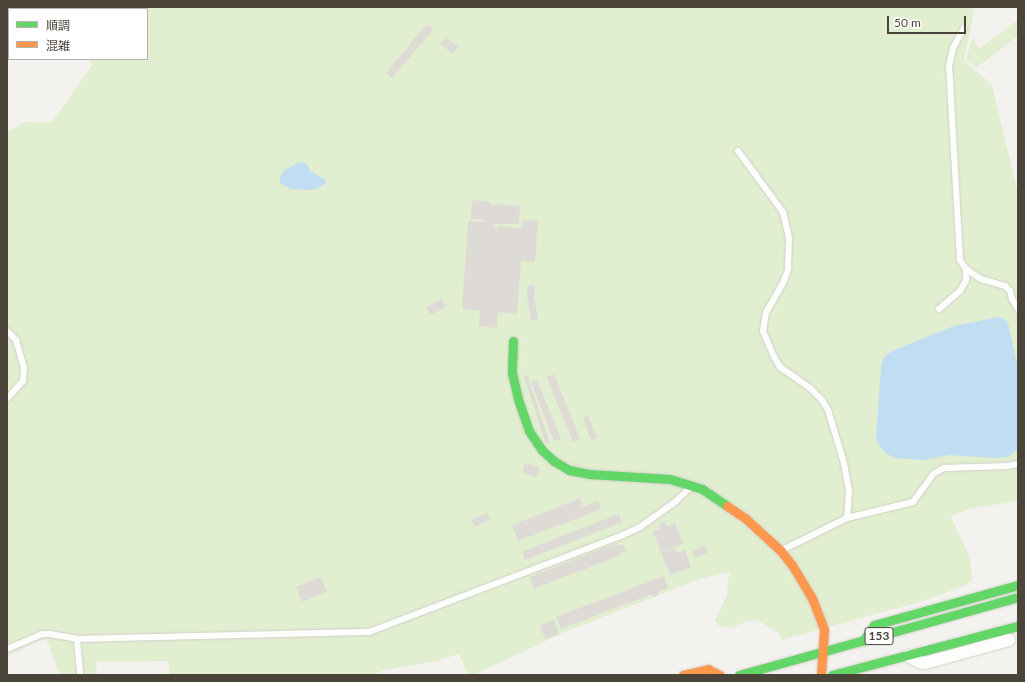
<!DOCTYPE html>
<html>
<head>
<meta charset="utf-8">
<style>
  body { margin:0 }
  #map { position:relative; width:1025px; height:682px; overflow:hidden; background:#f4f2ee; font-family:Lato,"Noto Sans JP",sans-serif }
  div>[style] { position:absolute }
  .green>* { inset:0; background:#e1eecf }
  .water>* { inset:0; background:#c0ddf1 }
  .building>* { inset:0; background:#dedbd6; transform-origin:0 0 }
  .roads { filter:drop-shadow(0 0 1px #d2d0cb) drop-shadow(0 0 1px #d2d0cb) }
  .lane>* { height:6px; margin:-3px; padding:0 3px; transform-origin:3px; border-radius:3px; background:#fdfdfc }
  .street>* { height:12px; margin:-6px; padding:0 6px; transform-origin:6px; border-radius:6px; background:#fdfdfc }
  .fast>* { height:9px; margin:-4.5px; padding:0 4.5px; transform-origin:4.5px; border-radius:4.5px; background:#63d668 }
  .slow>* { height:9px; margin:-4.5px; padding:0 4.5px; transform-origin:4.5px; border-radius:4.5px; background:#ff974d }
  span { translate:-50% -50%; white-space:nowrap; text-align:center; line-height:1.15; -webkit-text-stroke:3px #fff; paint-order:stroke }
  .shield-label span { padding:1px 3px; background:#fff; border:1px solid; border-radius:3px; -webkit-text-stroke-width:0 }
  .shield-label { font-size:12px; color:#4b4439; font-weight:700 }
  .frame { position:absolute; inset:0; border:8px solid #4b4439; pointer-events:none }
  .legend { position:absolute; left:8px; top:8px; width:140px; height:52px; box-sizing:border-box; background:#fff; border:1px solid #b7b4b0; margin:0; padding:5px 7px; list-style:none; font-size:12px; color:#4b4439 }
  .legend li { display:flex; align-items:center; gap:8px; height:20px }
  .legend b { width:20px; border:1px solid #b7b4b0 }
  .scale { position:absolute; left:887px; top:16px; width:79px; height:18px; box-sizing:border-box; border:2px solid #4b4439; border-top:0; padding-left:5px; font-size:12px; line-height:14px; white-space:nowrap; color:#4b4439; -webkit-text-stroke:3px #fff; paint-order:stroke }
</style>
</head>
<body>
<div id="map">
  <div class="green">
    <i style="clip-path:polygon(61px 7px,975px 7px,964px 60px,992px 85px,1018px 194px,1018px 501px,969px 509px,951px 516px,970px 558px,972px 580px,966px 585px,923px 601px,782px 640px,778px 633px,757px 620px,745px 622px,732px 628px,719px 626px,715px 620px,727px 596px,728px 579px,732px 571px,700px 579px,560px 634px,474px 675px,468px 675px,459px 654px,436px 661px,381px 671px,373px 675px,170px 675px,168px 661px,96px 662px,97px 675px,60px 675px,46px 638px,7px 656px,7px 132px,26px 122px,52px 122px,93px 64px,88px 59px,147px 59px,147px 9px,58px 9px)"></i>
    <i style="clip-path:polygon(1018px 20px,1018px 36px,976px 68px,966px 60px,972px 38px,979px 49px)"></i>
  </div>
  <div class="water">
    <i style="clip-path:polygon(300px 162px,307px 164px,310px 171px,324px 179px,326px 183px,320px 187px,312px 190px,291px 189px,280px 183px,280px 177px,284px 170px)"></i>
    <i style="clip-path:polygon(999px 317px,1004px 319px,1008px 323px,1018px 368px,1017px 450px,1008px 457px,994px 458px,949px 455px,924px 460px,895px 458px,885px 453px,877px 442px,876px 435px,881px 370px,882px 362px,885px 356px,892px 351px,954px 326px)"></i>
  </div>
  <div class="building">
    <i style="left:427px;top:24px;width:8px;height:64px;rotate:40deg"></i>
    <i style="left:446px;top:37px;width:16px;height:9px;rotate:38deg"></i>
    <i style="clip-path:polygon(472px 200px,490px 202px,490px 204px,520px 206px,519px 224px,494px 224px,493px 228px,499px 228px,499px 226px,521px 228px,522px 220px,538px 221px,535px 262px,521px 261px,517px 314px,492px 312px,498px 313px,497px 328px,479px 326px,480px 311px,462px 309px,468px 221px,484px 222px,484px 220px,471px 219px)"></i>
    <i style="clip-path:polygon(528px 285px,535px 285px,534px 296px,538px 319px,531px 321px,527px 296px)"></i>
    <i style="left:442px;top:299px;width:9px;height:18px;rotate:63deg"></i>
    <i style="left:554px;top:374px;width:70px;height:8px;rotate:68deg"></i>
    <i style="clip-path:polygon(527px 375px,550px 443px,546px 444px,524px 376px)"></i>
    <i style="clip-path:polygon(537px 380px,561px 439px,554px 441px,531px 382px)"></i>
    <i style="clip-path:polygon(588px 416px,597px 438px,591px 440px,583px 418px)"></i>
    <i style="left:525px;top:463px;width:15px;height:10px;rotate:16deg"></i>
    <i style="clip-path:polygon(580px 498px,583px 507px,598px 501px,601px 509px,518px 541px,512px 525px)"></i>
    <i style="left:487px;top:513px;width:8px;height:17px;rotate:67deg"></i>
    <i style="left:619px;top:514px;width:9px;height:104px;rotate:69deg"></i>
    <i style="clip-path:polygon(665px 521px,667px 526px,675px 523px,683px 544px,661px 552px,653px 531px,661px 529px,659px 524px)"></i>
    <i style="clip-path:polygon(617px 543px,618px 546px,623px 544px,626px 551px,620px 553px,621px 555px,534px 589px,530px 577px)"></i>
    <i style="left:705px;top:545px;width:8px;height:14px;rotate:67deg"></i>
    <i style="clip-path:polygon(675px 548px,677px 553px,685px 550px,691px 567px,670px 575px,661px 553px)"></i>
    <i style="clip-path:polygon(664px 576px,668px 588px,657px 592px,658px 595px,653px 597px,652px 594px,561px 629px,556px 617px)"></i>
    <i style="left:321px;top:577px;width:16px;height:27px;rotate:68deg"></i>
    <i style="left:554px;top:620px;width:15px;height:15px;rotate:70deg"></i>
  </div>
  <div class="roads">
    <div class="lane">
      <i style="left:738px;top:151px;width:76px;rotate:53.6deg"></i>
      <i style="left:783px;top:212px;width:28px;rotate:77deg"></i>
      <i style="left:789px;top:239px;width:31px;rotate:92deg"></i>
      <i style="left:788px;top:270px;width:14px;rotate:111deg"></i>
      <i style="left:783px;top:283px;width:34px;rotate:120deg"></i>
      <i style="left:766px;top:312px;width:19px;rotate:99deg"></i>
      <i style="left:763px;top:331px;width:26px;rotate:67deg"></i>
      <i style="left:773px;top:355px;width:14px;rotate:60deg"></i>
      <i style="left:780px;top:367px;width:38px;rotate:35deg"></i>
      <i style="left:811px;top:389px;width:16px;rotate:45deg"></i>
      <i style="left:822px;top:400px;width:12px;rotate:59deg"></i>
      <i style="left:828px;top:410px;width:55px;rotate:73.2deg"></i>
      <i style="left:844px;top:463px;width:29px;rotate:80deg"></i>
      <i style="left:849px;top:492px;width:26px;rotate:94deg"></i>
      <i style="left:966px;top:269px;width:18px;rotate:34deg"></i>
      <i style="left:981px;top:279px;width:25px;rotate:16deg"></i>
      <i style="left:1005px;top:286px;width:7px;rotate:45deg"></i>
      <i style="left:1010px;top:291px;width:8px;rotate:76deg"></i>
      <i style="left:1012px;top:299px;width:12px;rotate:59deg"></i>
      <i style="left:939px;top:309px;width:28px;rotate:-41deg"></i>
      <i style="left:960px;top:291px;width:13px;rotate:-61deg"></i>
      <i style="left:966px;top:280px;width:11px;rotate:-90deg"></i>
      <i style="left:966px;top:269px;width:11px;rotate:-124deg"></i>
      <i style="left:960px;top:260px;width:194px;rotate:-93.2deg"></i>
      <i style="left:949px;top:66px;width:18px;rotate:-77deg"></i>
      <i style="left:953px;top:48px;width:23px;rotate:-61deg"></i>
      <i style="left:7px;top:331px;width:13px;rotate:45deg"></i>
      <i style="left:16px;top:340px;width:29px;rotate:74deg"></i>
      <i style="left:24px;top:368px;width:13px;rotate:94deg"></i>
      <i style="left:23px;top:381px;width:24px;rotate:132deg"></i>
      <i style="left:782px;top:550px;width:72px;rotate:-26.2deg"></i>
      <i style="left:847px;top:518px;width:68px;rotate:-13.6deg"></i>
      <i style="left:913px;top:502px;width:34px;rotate:-54deg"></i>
      <i style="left:933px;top:474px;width:13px;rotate:-29deg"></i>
      <i style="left:944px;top:468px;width:63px;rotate:-1.8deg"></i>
      <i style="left:1007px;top:466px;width:11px;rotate:-10deg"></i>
      <i style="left:77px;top:639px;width:36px;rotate:85deg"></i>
      <i style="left:7px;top:649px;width:39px;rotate:-23deg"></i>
      <i style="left:43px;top:634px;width:7px"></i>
      <i style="left:50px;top:634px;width:27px;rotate:10deg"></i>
      <i style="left:77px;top:639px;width:292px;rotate:-1.4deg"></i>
      <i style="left:369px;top:632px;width:272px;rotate:-20.9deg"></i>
      <i style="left:623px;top:535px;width:19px;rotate:-25deg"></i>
      <i style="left:640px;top:527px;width:43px;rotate:-35.5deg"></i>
      <i style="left:675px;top:502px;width:21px;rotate:-43deg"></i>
    </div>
    <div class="street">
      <i style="left:908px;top:656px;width:13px;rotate:27deg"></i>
      <i style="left:920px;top:662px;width:5px;rotate:11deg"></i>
      <i style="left:925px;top:663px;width:87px;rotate:-15.3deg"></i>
    </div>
    <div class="fast">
      <i style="left:513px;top:341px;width:32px;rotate:92deg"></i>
      <i style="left:512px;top:373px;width:27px;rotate:77deg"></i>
      <i style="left:518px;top:399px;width:34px;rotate:71deg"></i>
      <i style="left:529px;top:431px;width:23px;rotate:56deg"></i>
      <i style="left:542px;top:450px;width:16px;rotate:43deg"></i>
      <i style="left:554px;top:461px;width:17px;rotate:31deg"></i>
      <i style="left:569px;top:470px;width:20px;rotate:11deg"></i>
      <i style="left:589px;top:474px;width:81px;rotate:3.5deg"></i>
      <i style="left:670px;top:479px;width:34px;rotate:17deg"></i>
      <i style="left:702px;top:489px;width:30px;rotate:34deg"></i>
      <i style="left:863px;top:641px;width:19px;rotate:-55deg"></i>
      <i style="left:874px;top:625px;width:149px;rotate:-15.5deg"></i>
      <i style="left:739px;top:675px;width:290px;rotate:-15.6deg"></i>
      <i style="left:832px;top:675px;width:192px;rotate:-14.8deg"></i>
    </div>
    <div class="slow">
      <i style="left:727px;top:506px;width:22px;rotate:34deg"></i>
      <i style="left:745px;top:518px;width:49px;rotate:42.5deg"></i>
      <i style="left:781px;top:551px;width:18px;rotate:52deg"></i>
      <i style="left:792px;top:565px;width:39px;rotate:59deg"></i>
      <i style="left:812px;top:598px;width:34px;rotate:69deg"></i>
      <i style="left:824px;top:630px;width:45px;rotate:93.8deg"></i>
      <i style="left:683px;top:675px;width:26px;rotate:-13deg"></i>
      <i style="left:708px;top:669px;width:13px;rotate:27deg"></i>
    </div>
  </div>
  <div class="shield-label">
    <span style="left:879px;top:636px">153</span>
  </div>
  <div class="frame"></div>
  <ul class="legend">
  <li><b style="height:5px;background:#63d668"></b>順調</li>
  <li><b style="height:5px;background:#ff974d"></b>混雑</li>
  </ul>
  <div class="scale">50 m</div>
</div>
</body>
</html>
